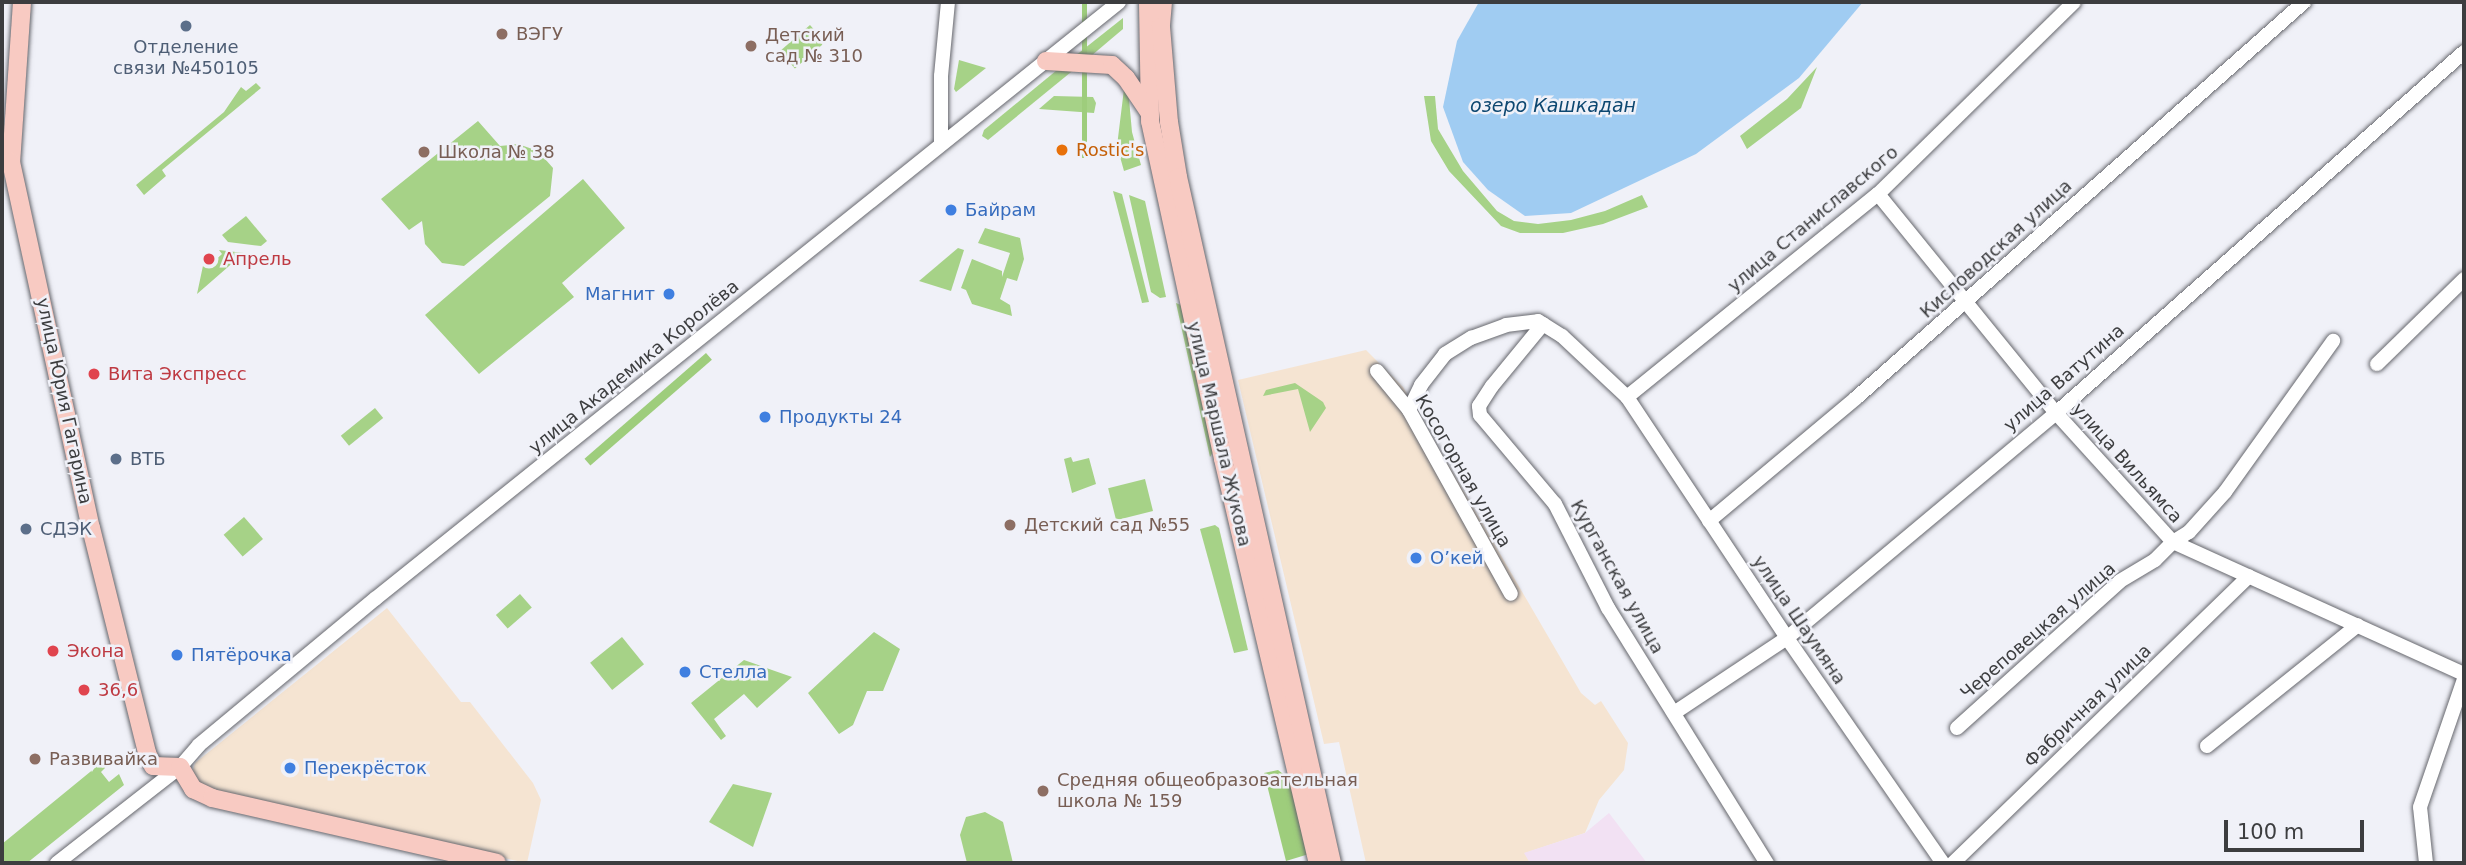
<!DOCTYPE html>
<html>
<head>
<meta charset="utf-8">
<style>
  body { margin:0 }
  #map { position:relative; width:2466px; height:865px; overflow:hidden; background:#f0f1f8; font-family:"DejaVu Sans",sans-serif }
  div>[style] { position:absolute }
  .commercial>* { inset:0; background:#f5e4d2 }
  .industrial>* { inset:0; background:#f2e1f3 }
  .green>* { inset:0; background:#a6d287; transform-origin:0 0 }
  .forest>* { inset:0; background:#9ecd7c; transform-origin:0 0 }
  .water>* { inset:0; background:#a0ccf2 }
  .roads { filter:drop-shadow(0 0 2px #66676d) drop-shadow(0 0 2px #66676d) }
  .minor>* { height:14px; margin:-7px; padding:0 7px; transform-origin:7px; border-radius:7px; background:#fff }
  .major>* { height:18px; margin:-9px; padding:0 9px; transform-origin:9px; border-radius:9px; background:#f8cac2 }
  .dots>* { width:19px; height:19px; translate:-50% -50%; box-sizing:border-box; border:4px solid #f0f1f8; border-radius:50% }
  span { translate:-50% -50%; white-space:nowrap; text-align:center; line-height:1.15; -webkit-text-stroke:5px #f0f1f8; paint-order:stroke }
  .education-label { font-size:18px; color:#785e54 }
  .left { translate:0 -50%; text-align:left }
  .service-label { font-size:18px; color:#4e5e75 }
  .food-label { font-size:18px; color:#c56008 }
  .shop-label { font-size:18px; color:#366cbe }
  .right { translate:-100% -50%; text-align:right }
  .street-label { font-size:18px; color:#3c3d3f }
  .health-label { font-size:18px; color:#be3a42 }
  .water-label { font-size:19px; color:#0e4871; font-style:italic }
  .frame { position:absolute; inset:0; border:4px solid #3c3d3f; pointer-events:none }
  .scale { position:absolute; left:2224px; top:820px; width:140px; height:32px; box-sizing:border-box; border:4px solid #3c3d3f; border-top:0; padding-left:9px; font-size:21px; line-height:24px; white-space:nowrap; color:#3c3d3f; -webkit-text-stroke:5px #f0f1f8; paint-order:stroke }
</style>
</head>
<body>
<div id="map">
  <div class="commercial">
    <i style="clip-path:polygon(1366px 350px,1403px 387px,1581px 693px,1595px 705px,1601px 701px,1628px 743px,1624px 770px,1599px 800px,1585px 833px,1525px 853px,1530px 863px,1366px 863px,1339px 742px,1324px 744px,1238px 380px)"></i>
    <i style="clip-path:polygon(387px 608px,461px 702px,470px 702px,533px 783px,541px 800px,527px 863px,201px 793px,191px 777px,195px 763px)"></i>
  </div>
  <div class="industrial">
    <i style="clip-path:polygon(1609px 813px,1647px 863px,1530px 863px,1524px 853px,1585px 833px)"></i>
  </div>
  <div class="green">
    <i style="clip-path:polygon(1123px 18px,1123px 29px,1091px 56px,1075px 56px)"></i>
    <i style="left:810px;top:25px;width:23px;height:40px;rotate:49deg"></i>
    <i style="clip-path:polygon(959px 60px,986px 68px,956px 92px,954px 89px)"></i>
    <i style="clip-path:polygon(1817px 67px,1801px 108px,1747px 149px,1740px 136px,1787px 99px)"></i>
    <i style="clip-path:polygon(1076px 68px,988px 140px,982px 136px,984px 130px,1057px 70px)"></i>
    <i style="clip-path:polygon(256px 83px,261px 88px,162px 170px,166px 176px,144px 195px,136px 185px,224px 112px,241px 87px,246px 91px)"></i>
    <i style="clip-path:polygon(1124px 89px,1129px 99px,1132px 132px,1141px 165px,1124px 171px,1117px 146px)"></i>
    <i style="clip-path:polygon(1054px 96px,1093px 97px,1096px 103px,1094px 113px,1039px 109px)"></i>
    <i style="clip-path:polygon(1424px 96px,1435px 96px,1438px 129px,1463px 171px,1497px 211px,1514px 221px,1538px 224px,1571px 220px,1605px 211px,1642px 195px,1648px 207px,1603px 224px,1563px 233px,1520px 233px,1501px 226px,1449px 171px,1431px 141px)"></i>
    <i style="clip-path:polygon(478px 121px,500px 146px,518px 144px,538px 151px,553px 168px,550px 196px,464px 266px,442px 263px,425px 244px,422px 221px,409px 230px,381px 199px)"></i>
    <i style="clip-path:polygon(583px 179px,625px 228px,562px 283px,574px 297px,479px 374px,425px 315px)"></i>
    <i style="clip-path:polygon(1113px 191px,1122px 194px,1149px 302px,1142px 303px)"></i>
    <i style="clip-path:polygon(1129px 195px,1145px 201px,1166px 297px,1160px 298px,1151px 292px)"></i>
    <i style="clip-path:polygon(246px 216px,267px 241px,261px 246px,228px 242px,222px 235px)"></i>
    <i style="clip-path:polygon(985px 228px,1020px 238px,1024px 259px,1017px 281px,1007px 278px,1000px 299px,1010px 305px,1012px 316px,972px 304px,966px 290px,961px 288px,972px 259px,1002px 271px,1002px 277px,1010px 253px,978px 243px)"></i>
    <i style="clip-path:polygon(958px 248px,964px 250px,951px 291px,919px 281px)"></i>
    <i style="clip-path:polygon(219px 250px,244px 253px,197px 294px,204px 261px,209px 266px,222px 254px)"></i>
    <i style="clip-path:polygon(1176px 303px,1181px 305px,1213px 452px,1210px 457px)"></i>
    <i style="clip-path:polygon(1295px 383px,1323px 402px,1326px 408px,1310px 432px,1298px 389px,1263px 396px,1266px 390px)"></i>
    <i style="left:375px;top:408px;width:13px;height:44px;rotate:51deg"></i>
    <i style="clip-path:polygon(1071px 457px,1073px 462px,1089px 458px,1096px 484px,1072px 493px,1064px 459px)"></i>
    <i style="left:1145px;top:479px;width:33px;height:38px;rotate:76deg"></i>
    <i style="left:244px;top:517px;width:29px;height:27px;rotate:49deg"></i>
    <i style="clip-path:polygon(1215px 525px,1219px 528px,1248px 650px,1234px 653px,1200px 529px)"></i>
    <i style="left:520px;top:594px;width:18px;height:32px;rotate:49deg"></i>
    <i style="clip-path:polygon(874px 632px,900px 649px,883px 691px,867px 691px,853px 725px,839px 734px,808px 693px)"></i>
    <i style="left:622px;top:637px;width:35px;height:41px;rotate:51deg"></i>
    <i style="clip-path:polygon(744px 660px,792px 677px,757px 708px,744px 694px,714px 719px,726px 736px,721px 740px,691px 703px)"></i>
    <i style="clip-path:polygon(101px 763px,105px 768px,101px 772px,109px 782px,119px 774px,124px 785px,27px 863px,3px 863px,2px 844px)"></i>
    <i style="clip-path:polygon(733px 784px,772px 793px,753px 847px,709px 822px)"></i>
    <i style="clip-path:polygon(985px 812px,1003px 822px,1013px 863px,967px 863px,960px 835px,966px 817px)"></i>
  </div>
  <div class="forest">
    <i style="left:1082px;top:2px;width:5px;height:156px"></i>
    <i style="left:706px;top:353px;width:9px;height:161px;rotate:49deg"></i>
    <i style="clip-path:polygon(1278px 770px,1292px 781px,1309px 854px,1286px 861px,1264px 773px)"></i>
  </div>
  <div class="water">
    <i style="clip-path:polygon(1479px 2px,1863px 2px,1799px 78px,1696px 154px,1571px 213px,1525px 216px,1488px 190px,1463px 162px,1443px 107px,1457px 41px)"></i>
  </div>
  <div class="roads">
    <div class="minor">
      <i style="left:941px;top:144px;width:68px;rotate:-90deg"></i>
      <i style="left:941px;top:76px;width:74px;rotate:-84.6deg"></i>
      <i style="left:1878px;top:194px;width:282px;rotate:50.9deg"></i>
      <i style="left:2056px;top:413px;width:174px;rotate:47.8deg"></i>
      <i style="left:2173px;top:542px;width:320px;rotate:24.4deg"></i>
      <i style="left:1543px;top:324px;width:80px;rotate:129.4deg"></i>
      <i style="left:1492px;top:386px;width:24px;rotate:123deg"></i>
      <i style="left:1479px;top:406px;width:9px;rotate:84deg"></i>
      <i style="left:1480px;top:415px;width:116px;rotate:49.9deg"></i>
      <i style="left:1555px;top:504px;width:117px;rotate:63deg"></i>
      <i style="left:1608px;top:608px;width:301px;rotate:58.1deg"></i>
      <i style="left:2377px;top:364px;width:122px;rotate:-44.3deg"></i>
      <i style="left:1377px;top:371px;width:50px;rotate:50.6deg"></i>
      <i style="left:1409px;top:410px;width:210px;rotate:61deg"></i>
      <i style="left:1627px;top:397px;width:323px;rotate:-39deg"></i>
      <i style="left:1878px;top:194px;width:274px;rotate:-44.4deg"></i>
      <i style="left:1409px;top:410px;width:28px;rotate:-64deg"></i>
      <i style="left:1421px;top:385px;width:39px;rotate:-52deg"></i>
      <i style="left:1445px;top:354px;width:31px;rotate:-32deg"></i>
      <i style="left:1471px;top:338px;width:37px;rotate:-20deg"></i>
      <i style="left:1506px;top:325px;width:32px;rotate:-7deg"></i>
      <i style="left:1538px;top:321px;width:28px;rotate:32deg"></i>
      <i style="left:1562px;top:336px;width:89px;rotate:43.2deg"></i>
      <i style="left:1627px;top:397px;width:289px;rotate:56.4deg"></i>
      <i style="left:1787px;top:638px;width:274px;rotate:55.3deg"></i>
      <i style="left:1709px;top:521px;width:192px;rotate:-39.9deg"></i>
      <i style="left:1856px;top:398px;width:598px;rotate:-41.47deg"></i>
      <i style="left:1674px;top:713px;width:136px;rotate:-33.6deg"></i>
      <i style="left:1787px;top:638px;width:351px;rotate:-39.9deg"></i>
      <i style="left:2056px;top:413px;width:545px;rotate:-41.5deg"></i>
      <i style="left:1957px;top:728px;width:219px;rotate:-42deg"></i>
      <i style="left:2120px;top:581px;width:41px;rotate:-31deg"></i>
      <i style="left:2155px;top:560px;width:25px;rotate:-45deg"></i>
      <i style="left:2173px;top:542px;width:19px;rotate:-32deg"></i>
      <i style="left:2189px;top:532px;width:54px;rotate:-48deg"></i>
      <i style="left:2225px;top:492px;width:186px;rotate:-54.4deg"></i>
      <i style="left:2207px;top:746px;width:193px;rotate:-38.7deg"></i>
      <i style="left:57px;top:863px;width:156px;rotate:-38deg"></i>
      <i style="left:180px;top:767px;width:29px;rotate:-49deg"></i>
      <i style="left:199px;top:745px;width:229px;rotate:-39.7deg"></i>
      <i style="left:375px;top:599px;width:954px;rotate:-38.74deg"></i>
      <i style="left:1953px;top:863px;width:412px;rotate:-44.1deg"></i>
      <i style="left:2426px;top:863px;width:56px;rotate:-96.1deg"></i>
      <i style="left:2420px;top:807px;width:135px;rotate:-71deg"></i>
    </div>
    <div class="major">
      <i style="left:22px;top:2px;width:160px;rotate:93.9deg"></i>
      <i style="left:11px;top:162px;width:375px;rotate:77.7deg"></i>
      <i style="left:91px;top:528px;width:232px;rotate:76deg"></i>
      <i style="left:147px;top:753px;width:14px;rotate:65deg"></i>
      <i style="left:153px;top:766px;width:27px;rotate:2deg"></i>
      <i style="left:180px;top:767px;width:26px;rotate:59deg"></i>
      <i style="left:193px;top:789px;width:21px;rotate:25deg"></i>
      <i style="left:212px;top:798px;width:292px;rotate:12.8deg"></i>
      <i style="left:1148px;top:2px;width:119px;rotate:89deg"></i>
      <i style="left:1150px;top:121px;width:346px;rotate:77.8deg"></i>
      <i style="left:1223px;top:459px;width:415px;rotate:76.8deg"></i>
      <i style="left:1163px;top:2px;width:25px;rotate:95deg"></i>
      <i style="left:1161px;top:27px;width:95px;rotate:85.2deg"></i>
      <i style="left:1169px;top:122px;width:56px;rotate:80.7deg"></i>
      <i style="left:1178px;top:177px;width:703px;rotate:77.35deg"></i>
      <i style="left:1046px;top:61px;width:66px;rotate:3.5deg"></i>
      <i style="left:1112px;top:65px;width:19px;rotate:43deg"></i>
      <i style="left:1126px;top:78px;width:41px;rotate:55.9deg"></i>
    </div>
  </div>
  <div class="dots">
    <i style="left:186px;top:26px;background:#5c6f8a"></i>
    <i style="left:502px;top:34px;background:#8d6e63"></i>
    <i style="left:751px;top:46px;background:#8d6e63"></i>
    <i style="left:1062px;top:150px;background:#e8710a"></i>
    <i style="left:424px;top:152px;background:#8d6e63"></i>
    <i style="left:951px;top:210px;background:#3f7fe0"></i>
    <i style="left:209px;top:259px;background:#e0444e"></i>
    <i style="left:669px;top:294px;background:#3f7fe0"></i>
    <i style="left:94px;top:374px;background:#e0444e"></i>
    <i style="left:765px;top:417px;background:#3f7fe0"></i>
    <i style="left:116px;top:459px;background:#5c6f8a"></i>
    <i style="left:1010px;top:525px;background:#8d6e63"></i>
    <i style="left:26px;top:529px;background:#5c6f8a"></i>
    <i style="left:1416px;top:558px;background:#3f7fe0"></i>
    <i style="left:53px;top:651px;background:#e0444e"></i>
    <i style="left:177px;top:655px;background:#3f7fe0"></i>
    <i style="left:685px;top:672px;background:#3f7fe0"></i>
    <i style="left:84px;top:690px;background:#e0444e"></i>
    <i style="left:35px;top:759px;background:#8d6e63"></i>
    <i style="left:290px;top:768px;background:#3f7fe0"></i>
    <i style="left:1043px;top:791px;background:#8d6e63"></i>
  </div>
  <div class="education-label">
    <span class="left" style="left:516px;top:34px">ВЭГУ</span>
    <span class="left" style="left:765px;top:46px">Детский<br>сад № 310</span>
    <span class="left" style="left:438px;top:152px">Школа № 38</span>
    <span class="left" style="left:1024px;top:525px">Детский сад №55</span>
    <span class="left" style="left:49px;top:759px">Развивайка</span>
    <span class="left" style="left:1057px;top:791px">Средняя общеобразовательная<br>школа № 159</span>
  </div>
  <div class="service-label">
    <span style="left:186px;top:58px">Отделение<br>связи №450105</span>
    <span class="left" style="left:130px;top:459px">ВТБ</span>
    <span class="left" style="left:40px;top:529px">СДЭК</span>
  </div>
  <div class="food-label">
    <span class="left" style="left:1076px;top:150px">Rostic's</span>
  </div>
  <div class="shop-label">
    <span class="left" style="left:965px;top:210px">Байрам</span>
    <span class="right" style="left:655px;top:294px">Магнит</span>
    <span class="left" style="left:779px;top:417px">Продукты 24</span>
    <span class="left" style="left:1430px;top:558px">О’кей</span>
    <span class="left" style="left:191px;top:655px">Пятёрочка</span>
    <span class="left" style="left:699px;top:672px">Стелла</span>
    <span class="left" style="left:304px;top:768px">Перекрёсток</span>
  </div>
  <div class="street-label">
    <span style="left:1813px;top:219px;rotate:-40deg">улица Станиславского</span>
    <span style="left:1996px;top:249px;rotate:-42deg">Кисловодская улица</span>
    <span style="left:634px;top:367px;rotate:-39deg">улица Академика Королёва</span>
    <span style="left:2064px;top:378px;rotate:-41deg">улица Ватутина</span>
    <span style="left:64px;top:401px;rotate:78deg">улица Юрия Гагарина</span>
    <span style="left:1219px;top:434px;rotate:77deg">улица Маршала Жукова</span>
    <span style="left:2127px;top:463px;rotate:48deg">улица Вильямса</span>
    <span style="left:1463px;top:471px;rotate:60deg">Косогорная улица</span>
    <span style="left:1617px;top:577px;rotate:61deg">Курганская улица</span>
    <span style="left:1799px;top:620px;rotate:56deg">улица Шаумяна</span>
    <span style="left:2038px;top:631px;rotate:-41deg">Череповецкая улица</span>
    <span style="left:2088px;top:706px;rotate:-44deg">Фабричная улица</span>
  </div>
  <div class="health-label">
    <span class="left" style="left:223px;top:259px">Апрель</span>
    <span class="left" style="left:108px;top:374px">Вита Экспресс</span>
    <span class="left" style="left:67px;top:651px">Экона</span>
    <span class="left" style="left:98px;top:690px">36,6</span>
  </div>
  <div class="water-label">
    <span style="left:1553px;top:106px">озеро Кашкадан</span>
  </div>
  <div class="frame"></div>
  <div class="scale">100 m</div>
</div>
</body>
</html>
